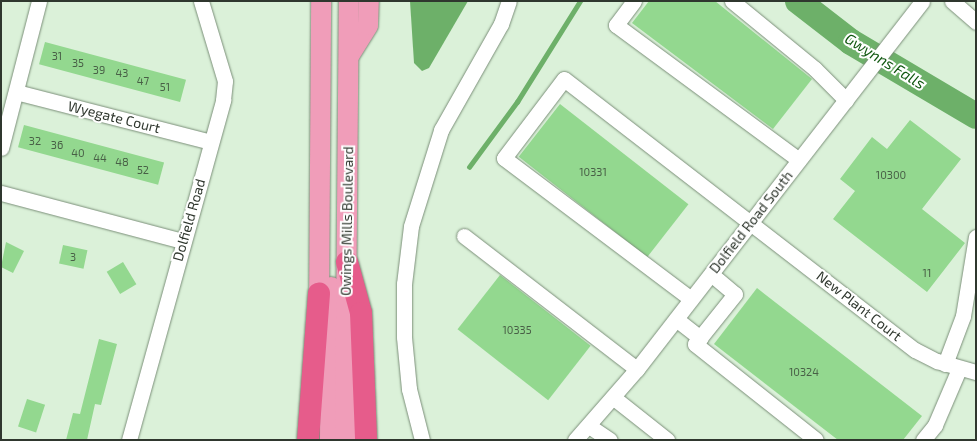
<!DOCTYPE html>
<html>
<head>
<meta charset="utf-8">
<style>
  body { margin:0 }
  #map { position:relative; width:977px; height:441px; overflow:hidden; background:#dbf1d9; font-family:"Exo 2",sans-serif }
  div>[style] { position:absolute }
  .water>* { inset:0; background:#6db069 }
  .stream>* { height:4.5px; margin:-2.25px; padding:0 2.25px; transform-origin:2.25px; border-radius:2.25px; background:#6db069 }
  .river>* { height:26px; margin:-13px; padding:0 13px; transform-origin:13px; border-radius:13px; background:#6db069 }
  .building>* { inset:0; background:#93d88f; transform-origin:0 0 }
  .roads { filter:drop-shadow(0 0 1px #7b8f79) drop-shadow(0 0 1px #7b8f79) }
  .minor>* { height:15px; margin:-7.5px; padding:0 7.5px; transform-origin:7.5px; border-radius:7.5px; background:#fff }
  .major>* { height:20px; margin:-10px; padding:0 10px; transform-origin:10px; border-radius:10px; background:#f09db9 }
  .highway>* { height:22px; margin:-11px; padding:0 11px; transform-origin:11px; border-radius:11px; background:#e65c8b }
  span { translate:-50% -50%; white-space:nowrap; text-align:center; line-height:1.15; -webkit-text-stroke:4px #fff; paint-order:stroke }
  .number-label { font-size:11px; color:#485f46 }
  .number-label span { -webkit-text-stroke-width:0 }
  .street-label { font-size:14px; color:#2f372e }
  .water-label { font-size:15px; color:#105710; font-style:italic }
  .frame { position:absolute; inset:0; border:2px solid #2f372e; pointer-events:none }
</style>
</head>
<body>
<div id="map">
  <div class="water">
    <i style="clip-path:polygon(410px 1px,468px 1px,429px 68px,422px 71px,414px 63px)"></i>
  </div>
  <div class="stream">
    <i style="left:469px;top:167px;width:81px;rotate:-53.6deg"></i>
    <i style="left:517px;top:102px;width:119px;rotate:-58deg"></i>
  </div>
  <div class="river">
    <i style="left:798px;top:1px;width:67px;rotate:37.7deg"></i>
    <i style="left:851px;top:42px;width:145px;rotate:30.6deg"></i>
  </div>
  <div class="building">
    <i style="clip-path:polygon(649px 1px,715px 1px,812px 79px,773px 129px,632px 23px)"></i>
    <i style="left:45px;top:42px;width:146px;height:23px;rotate:15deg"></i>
    <i style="left:560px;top:104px;width:163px;height:67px;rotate:38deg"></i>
    <i style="clip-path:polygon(910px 120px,961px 159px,922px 209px,965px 243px,927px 292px,833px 219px,855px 191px,840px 179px,872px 137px,887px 149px)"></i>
    <i style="left:24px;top:125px;width:145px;height:23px;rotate:15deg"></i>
    <i style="clip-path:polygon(6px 242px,24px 251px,13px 273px,1px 267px)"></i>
    <i style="left:63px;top:245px;width:25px;height:19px;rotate:12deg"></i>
    <i style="left:123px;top:262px;width:26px;height:19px;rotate:59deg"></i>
    <i style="left:500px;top:275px;width:115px;height:69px;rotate:38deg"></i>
    <i style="clip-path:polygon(757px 288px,922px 416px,903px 440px,838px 440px,714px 344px)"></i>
    <i style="clip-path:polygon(99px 339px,117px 344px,101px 405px,95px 404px,87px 440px,66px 440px,73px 413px,80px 414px)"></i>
    <i style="left:27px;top:399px;width:19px;height:29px;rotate:18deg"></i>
  </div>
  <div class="roads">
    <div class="minor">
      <i style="left:634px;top:1px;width:30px;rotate:127deg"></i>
      <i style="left:616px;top:25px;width:227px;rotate:36.4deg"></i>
      <i style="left:732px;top:1px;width:107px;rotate:39.3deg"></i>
      <i style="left:815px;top:69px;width:44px;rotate:45deg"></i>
      <i style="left:952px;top:1px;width:32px;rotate:41deg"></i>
      <i style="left:16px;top:92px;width:201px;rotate:14.4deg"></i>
      <i style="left:1px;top:148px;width:152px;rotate:-75.5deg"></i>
      <i style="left:1px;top:193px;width:188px;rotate:14.8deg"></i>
      <i style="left:464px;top:236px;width:218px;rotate:37.6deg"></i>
      <i style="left:711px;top:274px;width:31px;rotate:40deg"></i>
      <i style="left:735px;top:294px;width:64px;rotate:128.7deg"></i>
      <i style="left:695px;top:344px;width:154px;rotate:38.4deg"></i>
      <i style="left:691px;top:299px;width:234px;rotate:-143deg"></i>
      <i style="left:504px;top:158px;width:99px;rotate:-52.8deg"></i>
      <i style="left:564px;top:79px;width:443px;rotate:37.7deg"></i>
      <i style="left:915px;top:350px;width:25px;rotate:27deg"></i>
      <i style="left:937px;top:361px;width:41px;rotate:15.8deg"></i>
      <i style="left:676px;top:319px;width:31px;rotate:38deg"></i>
      <i style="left:945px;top:364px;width:51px;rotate:-69.4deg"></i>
      <i style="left:963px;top:316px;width:80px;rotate:-80.7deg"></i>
      <i style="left:614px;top:398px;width:68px;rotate:38.4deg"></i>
      <i style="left:589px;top:426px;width:25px;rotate:34deg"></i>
      <i style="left:129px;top:440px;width:353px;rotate:-74.5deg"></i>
      <i style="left:223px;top:100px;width:19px;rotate:-84deg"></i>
      <i style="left:225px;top:81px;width:84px;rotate:-106.7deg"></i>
      <i style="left:422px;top:440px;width:53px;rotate:-104.3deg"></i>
      <i style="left:409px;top:389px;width:52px;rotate:-95.5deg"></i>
      <i style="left:404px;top:337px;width:53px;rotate:-90deg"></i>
      <i style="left:404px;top:284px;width:58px;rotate:-83.1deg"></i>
      <i style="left:411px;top:226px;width:101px;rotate:-72.6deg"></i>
      <i style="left:441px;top:130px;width:122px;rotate:-60.5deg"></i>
      <i style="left:501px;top:24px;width:24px;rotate:-71deg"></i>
      <i style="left:575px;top:440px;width:94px;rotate:-48.9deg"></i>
      <i style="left:637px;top:369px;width:465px;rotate:-52.2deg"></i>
      <i style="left:923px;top:440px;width:19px;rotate:-51deg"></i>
      <i style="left:935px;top:425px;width:61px;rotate:-66.8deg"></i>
    </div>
    <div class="major">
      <i style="left:349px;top:56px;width:36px;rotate:-58deg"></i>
      <i style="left:368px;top:25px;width:24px;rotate:-88deg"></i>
      <i style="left:319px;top:308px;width:307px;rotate:-89.6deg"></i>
      <i style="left:330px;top:440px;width:153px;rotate:-89.6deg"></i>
      <i style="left:345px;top:440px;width:439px;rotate:-89.5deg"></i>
    </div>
    <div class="highway">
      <i style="left:347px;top:262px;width:53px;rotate:74.6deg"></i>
      <i style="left:361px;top:313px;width:127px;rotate:87.7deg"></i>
      <i style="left:308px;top:440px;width:147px;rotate:-85.7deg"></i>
    </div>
  </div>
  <div class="number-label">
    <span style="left:57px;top:56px">31</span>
    <span style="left:78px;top:63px">35</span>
    <span style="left:99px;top:70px">39</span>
    <span style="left:122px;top:73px">43</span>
    <span style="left:143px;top:81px">47</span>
    <span style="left:165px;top:87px">51</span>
    <span style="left:35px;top:141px">32</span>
    <span style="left:57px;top:145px">36</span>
    <span style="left:78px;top:153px">40</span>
    <span style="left:100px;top:158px">44</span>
    <span style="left:122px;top:162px">48</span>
    <span style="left:143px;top:170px">52</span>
    <span style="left:593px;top:172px">10331</span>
    <span style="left:891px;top:175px">10300</span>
    <span style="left:73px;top:257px">3</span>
    <span style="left:927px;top:273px">11</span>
    <span style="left:517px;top:330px">10335</span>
    <span style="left:804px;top:372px">10324</span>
  </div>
  <div class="street-label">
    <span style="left:114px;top:117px;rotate:14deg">Wyegate Court</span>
    <span style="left:189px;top:220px;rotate:-74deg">Dolfield Road</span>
    <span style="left:347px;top:221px;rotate:-89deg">Owings Mills Boulevard</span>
    <span style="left:751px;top:222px;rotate:-52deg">Dolfield Road South</span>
    <span style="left:859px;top:306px;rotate:38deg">New Plant Court</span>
  </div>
  <div class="water-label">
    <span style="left:885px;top:61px;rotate:32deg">Gwynns Falls</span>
  </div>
  <div class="frame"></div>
</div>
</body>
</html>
